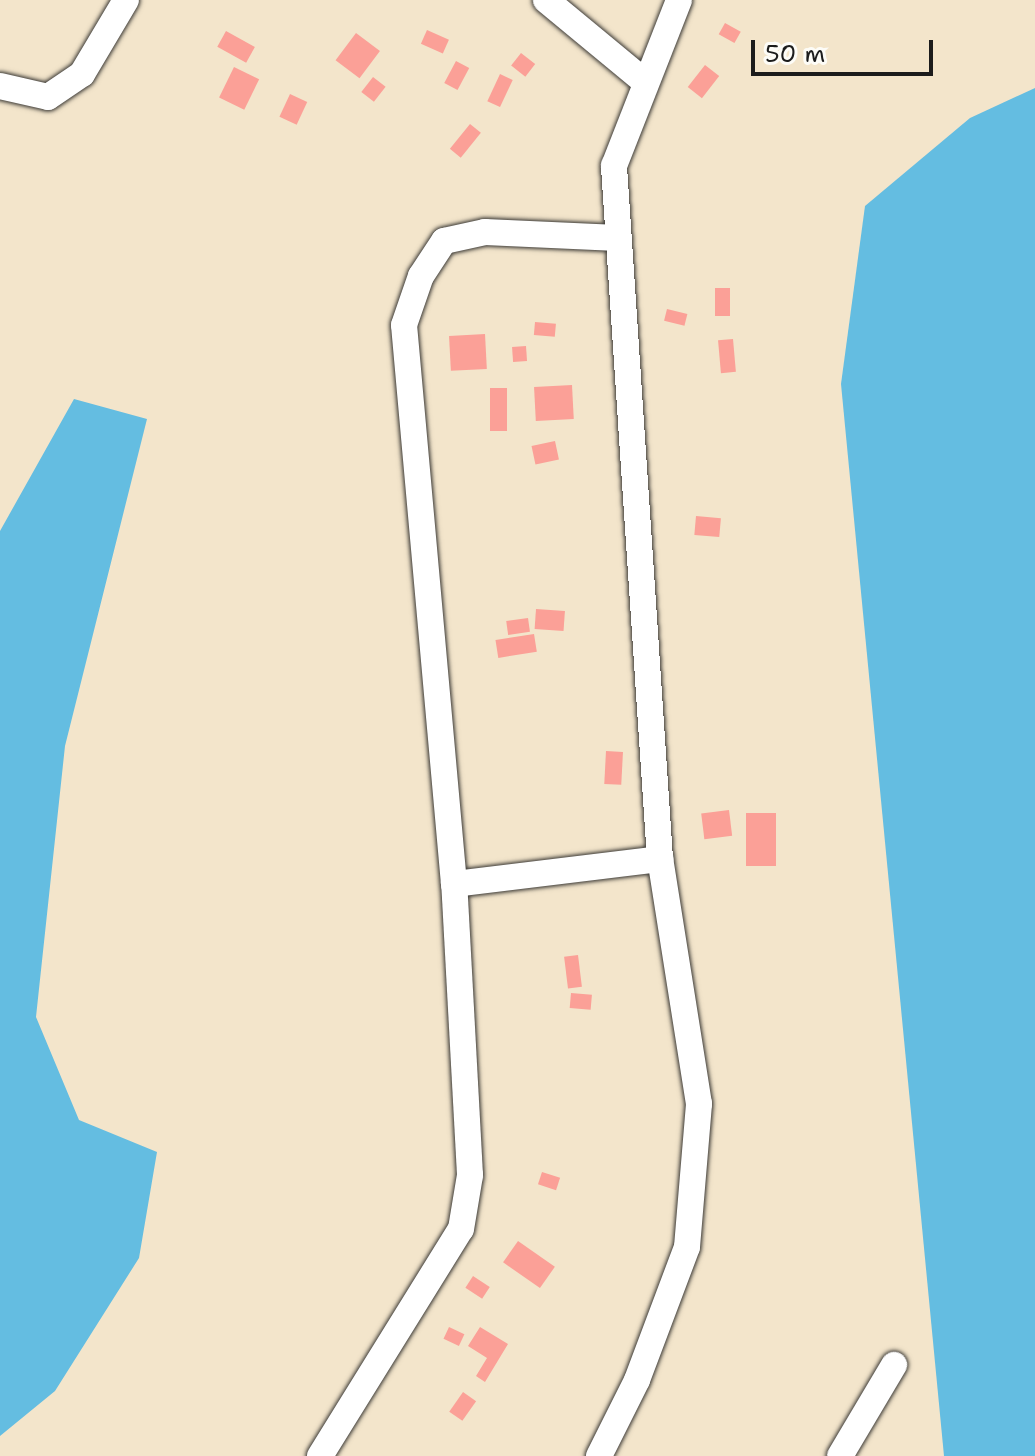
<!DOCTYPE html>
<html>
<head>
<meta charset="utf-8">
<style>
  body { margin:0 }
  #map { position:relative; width:1035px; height:1456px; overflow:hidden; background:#f3e5cb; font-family:"Shantell Sans",sans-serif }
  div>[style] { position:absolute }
  .water>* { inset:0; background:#64bde1 }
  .building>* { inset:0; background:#fba097; transform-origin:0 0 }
  .roads { filter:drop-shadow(0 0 2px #3c3a36) drop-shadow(0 0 2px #3c3a36) }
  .minor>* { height:26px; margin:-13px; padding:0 13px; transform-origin:13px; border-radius:13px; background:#fff }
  span { translate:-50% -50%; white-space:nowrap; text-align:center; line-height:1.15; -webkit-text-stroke:6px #fdfcf7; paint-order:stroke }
  .scale { position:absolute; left:751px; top:40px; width:182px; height:36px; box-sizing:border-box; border:4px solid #1c1c1c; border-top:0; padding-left:10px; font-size:24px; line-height:28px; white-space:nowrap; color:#1c1c1c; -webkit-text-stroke:6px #fdfcf7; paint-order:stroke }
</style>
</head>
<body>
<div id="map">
  <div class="water">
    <i style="clip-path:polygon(1035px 88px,1035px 1456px,944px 1456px,841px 384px,865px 206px,970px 118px)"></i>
    <i style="clip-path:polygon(74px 399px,147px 419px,65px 746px,36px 1017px,79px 1120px,157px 1152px,139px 1258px,55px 1391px,0 1436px,0 531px)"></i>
  </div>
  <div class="building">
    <i style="left:725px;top:23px;width:18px;height:13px;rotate:29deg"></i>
    <i style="left:427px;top:30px;width:24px;height:15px;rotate:24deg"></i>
    <i style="left:226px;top:31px;width:33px;height:18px;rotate:29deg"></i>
    <i style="left:356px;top:33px;width:30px;height:34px;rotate:37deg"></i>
    <i style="left:521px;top:53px;width:18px;height:16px;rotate:38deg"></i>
    <i style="left:456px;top:61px;width:15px;height:25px;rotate:28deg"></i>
    <i style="left:705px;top:65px;width:18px;height:28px;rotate:38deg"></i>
    <i style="left:234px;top:67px;width:28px;height:34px;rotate:26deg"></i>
    <i style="left:500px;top:74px;width:14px;height:30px;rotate:25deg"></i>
    <i style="left:373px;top:77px;width:16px;height:19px;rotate:38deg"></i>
    <i style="left:290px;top:94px;width:19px;height:25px;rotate:25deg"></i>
    <i style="left:470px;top:124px;width:14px;height:32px;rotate:39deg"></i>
    <i style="left:715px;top:288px;width:15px;height:28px"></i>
    <i style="left:667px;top:309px;width:21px;height:12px;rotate:14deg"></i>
    <i style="left:535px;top:322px;width:21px;height:13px;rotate:5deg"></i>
    <i style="left:485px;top:334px;width:35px;height:36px;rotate:87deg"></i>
    <i style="left:733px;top:339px;width:33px;height:15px;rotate:85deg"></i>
    <i style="left:526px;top:346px;width:15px;height:14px;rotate:86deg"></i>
    <i style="left:572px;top:385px;width:34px;height:38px;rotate:87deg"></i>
    <i style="left:490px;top:388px;width:17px;height:43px"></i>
    <i style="left:555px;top:441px;width:19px;height:24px;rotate:78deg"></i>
    <i style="left:696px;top:516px;width:25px;height:19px;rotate:5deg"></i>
    <i style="left:536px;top:609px;width:29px;height:20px;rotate:4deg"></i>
    <i style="left:528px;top:618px;width:14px;height:22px;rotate:82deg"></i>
    <i style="left:534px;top:634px;width:18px;height:39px;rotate:81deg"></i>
    <i style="left:606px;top:751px;width:17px;height:33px;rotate:3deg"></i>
    <i style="left:729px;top:810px;width:26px;height:28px;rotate:83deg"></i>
    <i style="left:746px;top:813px;width:30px;height:53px"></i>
    <i style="left:578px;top:955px;width:32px;height:14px;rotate:83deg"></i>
    <i style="left:571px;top:993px;width:21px;height:15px;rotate:5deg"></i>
    <i style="left:542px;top:1172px;width:19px;height:13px;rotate:18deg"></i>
    <i style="left:518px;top:1241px;width:45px;height:26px;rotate:35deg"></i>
    <i style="left:473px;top:1276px;width:20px;height:14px;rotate:33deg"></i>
    <i style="left:449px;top:1327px;width:17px;height:13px;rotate:25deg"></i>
    <i style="clip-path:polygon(480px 1327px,508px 1344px,485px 1382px,476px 1376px,487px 1358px,468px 1346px)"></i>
    <i style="left:463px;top:1392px;width:16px;height:24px;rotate:35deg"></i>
  </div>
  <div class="roads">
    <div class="minor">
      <i style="left:546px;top:0;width:127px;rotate:39.6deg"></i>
      <i style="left:0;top:86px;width:49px;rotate:12.9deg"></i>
      <i style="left:48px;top:97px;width:41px;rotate:-34.1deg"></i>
      <i style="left:82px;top:74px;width:86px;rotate:-59.3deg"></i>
      <i style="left:454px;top:884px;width:208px;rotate:-6.9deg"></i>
      <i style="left:320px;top:1456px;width:267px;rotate:-58.2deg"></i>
      <i style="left:461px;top:1229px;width:55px;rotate:-80.5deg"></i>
      <i style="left:470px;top:1175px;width:291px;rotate:-93.1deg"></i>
      <i style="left:454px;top:884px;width:561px;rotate:-95.11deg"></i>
      <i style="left:404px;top:325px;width:52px;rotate:-70.9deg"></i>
      <i style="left:421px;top:276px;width:42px;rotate:-56.7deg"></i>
      <i style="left:444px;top:241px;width:42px;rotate:-12.4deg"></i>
      <i style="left:485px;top:232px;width:133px;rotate:2.6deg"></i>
      <i style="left:599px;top:1456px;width:85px;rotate:-63.4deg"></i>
      <i style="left:637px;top:1380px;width:142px;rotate:-69.4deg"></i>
      <i style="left:687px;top:1247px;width:144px;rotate:-85.2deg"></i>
      <i style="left:699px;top:1104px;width:248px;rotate:-99deg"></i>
      <i style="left:660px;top:859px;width:695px;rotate:-93.8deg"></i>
      <i style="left:614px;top:166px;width:178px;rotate:-68.6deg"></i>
      <i style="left:840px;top:1456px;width:106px;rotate:-59.3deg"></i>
    </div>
  </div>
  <div class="scale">50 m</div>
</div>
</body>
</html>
